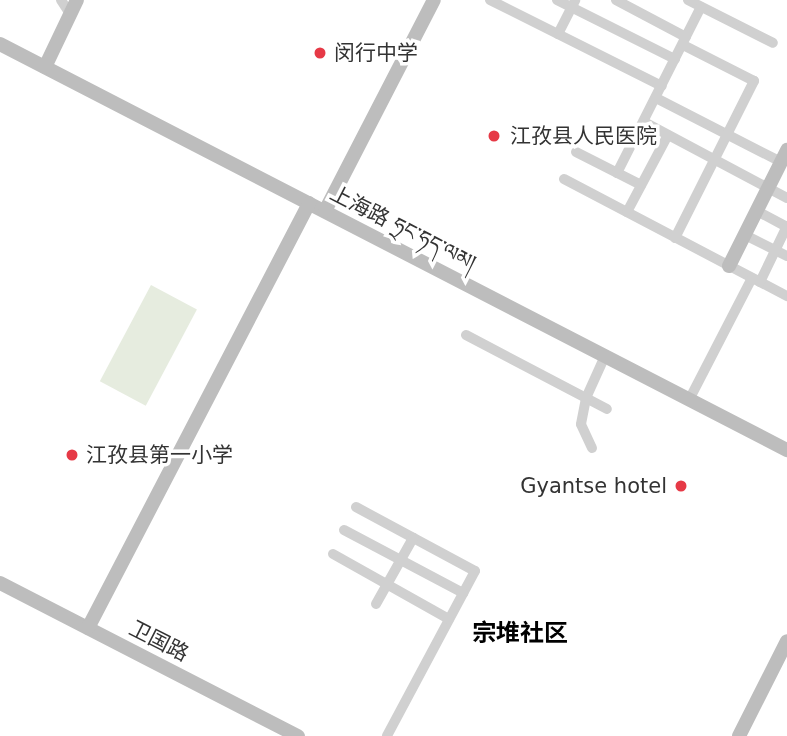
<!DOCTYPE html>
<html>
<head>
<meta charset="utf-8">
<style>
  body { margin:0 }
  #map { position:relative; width:787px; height:736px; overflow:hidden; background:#fff; font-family:"DejaVu Sans","Noto Sans SC","Noto Serif Tibetan",sans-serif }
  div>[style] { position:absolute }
  .green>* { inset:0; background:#e6ecdf; transform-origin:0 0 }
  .street>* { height:10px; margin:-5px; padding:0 5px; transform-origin:5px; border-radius:5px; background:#d0d0d0 }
  .secondary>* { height:14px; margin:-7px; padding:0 7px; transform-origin:7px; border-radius:7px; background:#bdbdbd }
  .dots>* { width:19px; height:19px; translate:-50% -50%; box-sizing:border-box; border:4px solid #fff; border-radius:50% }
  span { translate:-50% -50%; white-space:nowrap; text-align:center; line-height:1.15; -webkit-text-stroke:7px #fff; paint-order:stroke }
  .poi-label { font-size:21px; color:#333 }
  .left { translate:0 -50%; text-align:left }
  .right { translate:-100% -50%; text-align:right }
  .street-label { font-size:21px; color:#333 }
  .quarter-label { font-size:24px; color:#000; font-weight:700 }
</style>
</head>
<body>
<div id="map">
  <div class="green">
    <i style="left:151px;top:285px;width:52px;height:109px;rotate:28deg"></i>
  </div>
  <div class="street">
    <i style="left:61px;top:0;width:17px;rotate:57deg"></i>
    <i style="left:490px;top:0;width:192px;rotate:26.6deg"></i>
    <i style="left:557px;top:0;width:132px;rotate:26.6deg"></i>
    <i style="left:616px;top:0;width:79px;rotate:27.9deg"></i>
    <i style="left:688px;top:0;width:95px;rotate:26.8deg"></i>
    <i style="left:558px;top:34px;width:38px;rotate:-63deg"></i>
    <i style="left:656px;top:98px;width:140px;rotate:27.1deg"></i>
    <i style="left:644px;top:122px;width:162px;rotate:28deg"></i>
    <i style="left:576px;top:152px;width:73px;rotate:26.9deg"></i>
    <i style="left:617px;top:173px;width:186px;rotate:-63.2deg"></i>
    <i style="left:564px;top:179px;width:252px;rotate:27.7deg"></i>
    <i style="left:757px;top:211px;width:34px;rotate:28deg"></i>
    <i style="left:627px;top:212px;width:87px;rotate:-62deg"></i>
    <i style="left:745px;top:235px;width:47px;rotate:26.6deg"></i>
    <i style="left:675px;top:238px;width:176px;rotate:-63.3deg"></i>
    <i style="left:754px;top:81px;width:80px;rotate:-153.1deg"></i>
    <i style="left:760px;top:282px;width:62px;rotate:-64.3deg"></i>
    <i style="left:466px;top:335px;width:159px;rotate:27.7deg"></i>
    <i style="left:689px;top:400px;width:137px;rotate:-62.7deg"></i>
    <i style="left:592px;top:448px;width:26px;rotate:-115deg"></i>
    <i style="left:581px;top:424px;width:26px;rotate:-79deg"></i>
    <i style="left:586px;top:398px;width:46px;rotate:-65.7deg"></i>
    <i style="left:356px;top:507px;width:135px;rotate:28.3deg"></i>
    <i style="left:475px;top:571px;width:187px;rotate:118.1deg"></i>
    <i style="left:344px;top:530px;width:135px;rotate:27.9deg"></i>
    <i style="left:333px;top:554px;width:133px;rotate:29.3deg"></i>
    <i style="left:376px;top:604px;width:76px;rotate:-60.7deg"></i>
  </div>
  <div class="secondary">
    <i style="left:0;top:44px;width:886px;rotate:27.29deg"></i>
    <i style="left:45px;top:67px;width:74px;rotate:-64.5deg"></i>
    <i style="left:325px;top:211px;width:237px;rotate:-62.7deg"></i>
    <i style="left:729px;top:266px;width:130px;rotate:-63.4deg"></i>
    <i style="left:0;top:583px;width:335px;rotate:27.2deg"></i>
    <i style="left:88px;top:628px;width:479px;rotate:-62.5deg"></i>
    <i style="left:739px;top:736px;width:106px;rotate:-63.2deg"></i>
  </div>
  <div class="dots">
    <i style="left:320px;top:53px;background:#e63946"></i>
    <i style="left:494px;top:136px;background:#e63946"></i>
    <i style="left:72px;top:455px;background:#e63946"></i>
    <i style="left:681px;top:486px;background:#e63946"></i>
  </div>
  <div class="poi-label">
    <span class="left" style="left:334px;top:53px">闵行中学</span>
    <span class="left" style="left:510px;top:136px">江孜县人民医院</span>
    <span class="left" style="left:86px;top:455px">江孜县第一小学</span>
    <span class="right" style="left:667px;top:486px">Gyantse hotel</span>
  </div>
  <div class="street-label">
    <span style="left:403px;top:228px;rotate:27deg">上海路 ཧྲང་ཧད་ལམ།</span>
    <span style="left:159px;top:641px;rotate:27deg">卫国路</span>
  </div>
  <div class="quarter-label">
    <span style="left:520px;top:634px">宗堆社区</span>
  </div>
</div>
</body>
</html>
